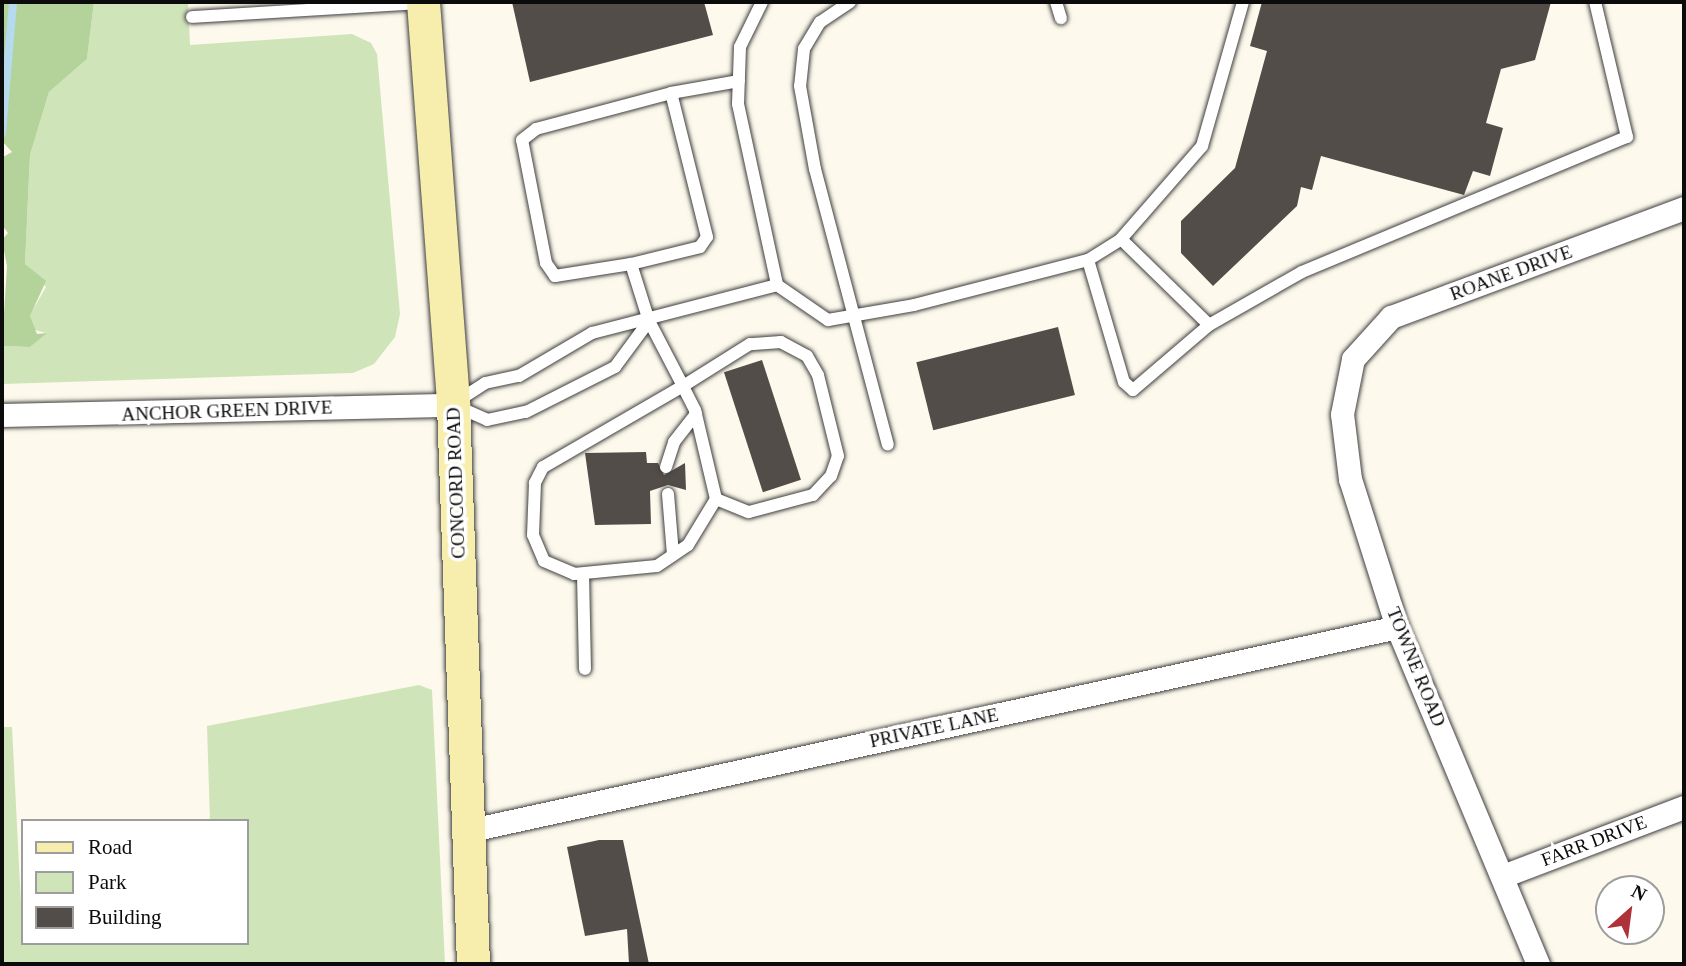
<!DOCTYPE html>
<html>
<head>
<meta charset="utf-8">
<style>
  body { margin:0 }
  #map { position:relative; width:1686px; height:966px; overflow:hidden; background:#fdf9ec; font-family:Georgia,serif }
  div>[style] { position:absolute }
  .green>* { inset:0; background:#d0e4b9 }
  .forest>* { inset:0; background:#b4d39a }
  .stream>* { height:8px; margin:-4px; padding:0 4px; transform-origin:4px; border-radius:4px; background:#b6dbef }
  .building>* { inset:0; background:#534d49; transform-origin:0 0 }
  .roads { filter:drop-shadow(0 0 2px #3e3e3e) drop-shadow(0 0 2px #3e3e3e) }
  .lane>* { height:12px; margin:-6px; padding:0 6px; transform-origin:6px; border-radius:6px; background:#fff }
  .street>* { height:23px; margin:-11.5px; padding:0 11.5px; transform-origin:11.5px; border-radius:11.5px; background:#fff }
  .secondary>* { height:33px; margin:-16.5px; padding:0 16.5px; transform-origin:16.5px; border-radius:16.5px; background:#f7eead }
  span { translate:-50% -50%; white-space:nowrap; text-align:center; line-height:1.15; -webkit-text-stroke:7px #fff; paint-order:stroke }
  .street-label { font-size:19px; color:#0b0b0b }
  .frame { position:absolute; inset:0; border:4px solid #0b0b0b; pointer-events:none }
  .legend { position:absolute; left:21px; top:819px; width:228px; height:126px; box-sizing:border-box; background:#fff; border:2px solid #9d9d9d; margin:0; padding:9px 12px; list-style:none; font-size:21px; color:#0b0b0b }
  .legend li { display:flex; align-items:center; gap:14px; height:35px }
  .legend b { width:35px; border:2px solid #9d9d9d }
  .north { position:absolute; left:1595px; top:875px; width:70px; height:70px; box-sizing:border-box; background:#fff; border:2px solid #9d9d9d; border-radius:50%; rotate:28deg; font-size:19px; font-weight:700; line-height:28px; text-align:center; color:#0b0b0b }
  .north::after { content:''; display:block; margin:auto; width:24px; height:32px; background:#ad323a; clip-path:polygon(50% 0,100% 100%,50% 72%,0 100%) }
</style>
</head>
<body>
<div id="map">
  <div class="green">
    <i style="clip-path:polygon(94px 2px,188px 2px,190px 45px,352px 34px,371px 43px,377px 54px,400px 314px,395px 337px,374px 364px,353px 373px,2px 384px,2px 346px,30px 347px,46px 333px,32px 329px,30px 315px,46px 287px,25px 264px,30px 155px,49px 92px,87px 59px)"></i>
    <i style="clip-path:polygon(419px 685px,432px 690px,445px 964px,2px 964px,2px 727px,12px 727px,23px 943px,247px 943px,247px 821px,210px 821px,207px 726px)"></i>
  </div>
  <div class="forest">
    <i style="clip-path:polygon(2px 2px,94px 2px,87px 59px,49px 92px,30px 155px,25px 264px,46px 281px,30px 316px,37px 334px,47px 333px,30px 347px,2px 346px,7px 266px,2px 240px,8px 233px,2px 225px,2px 168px,3px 157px,12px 152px,2px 141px)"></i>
  </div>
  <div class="stream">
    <i style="left:2px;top:133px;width:131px;rotate:-85.2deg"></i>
  </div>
  <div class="building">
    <i style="clip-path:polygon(512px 2px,704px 2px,713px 35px,530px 82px)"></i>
    <i style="clip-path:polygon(1262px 2px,1551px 2px,1535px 60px,1501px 69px,1486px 123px,1503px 128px,1490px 176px,1473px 171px,1464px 195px,1321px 156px,1312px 190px,1301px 187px,1297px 206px,1213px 286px,1181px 253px,1181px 221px,1235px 168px,1267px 51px,1250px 46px)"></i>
    <i style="left:1058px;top:327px;width:70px;height:146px;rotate:76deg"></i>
    <i style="left:762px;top:360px;width:126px;height:40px;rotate:72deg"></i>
    <i style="clip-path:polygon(646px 452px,647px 463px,658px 463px,664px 475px,685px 463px,686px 490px,668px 485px,650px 491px,651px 524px,595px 525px,585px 453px)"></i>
    <i style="clip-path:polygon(599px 840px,623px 840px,649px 964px,629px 964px,627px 929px,585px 936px,567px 847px)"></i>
  </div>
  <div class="roads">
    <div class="lane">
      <i style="left:762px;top:2px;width:50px;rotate:116.1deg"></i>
      <i style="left:740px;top:47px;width:57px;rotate:92deg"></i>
      <i style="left:738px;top:104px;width:185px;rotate:77.8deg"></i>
      <i style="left:777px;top:285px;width:62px;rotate:34.5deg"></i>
      <i style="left:828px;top:320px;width:87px;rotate:-9.9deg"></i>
      <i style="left:914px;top:305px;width:180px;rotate:-14.5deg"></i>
      <i style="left:1088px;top:260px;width:39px;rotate:-32deg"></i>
      <i style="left:1121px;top:239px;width:123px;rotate:44.3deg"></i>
      <i style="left:1209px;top:325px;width:107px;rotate:-29.7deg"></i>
      <i style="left:1302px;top:272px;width:352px;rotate:-22.6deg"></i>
      <i style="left:1627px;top:137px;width:139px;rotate:-103.3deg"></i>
      <i style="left:850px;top:2px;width:36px;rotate:146deg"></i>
      <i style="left:820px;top:22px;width:31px;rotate:121deg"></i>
      <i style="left:804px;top:49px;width:37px;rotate:96deg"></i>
      <i style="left:800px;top:86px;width:84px;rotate:79.8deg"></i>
      <i style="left:815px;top:169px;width:285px;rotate:75.2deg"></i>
      <i style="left:1056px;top:2px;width:17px;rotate:73deg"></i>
      <i style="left:192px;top:17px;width:231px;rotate:-3.5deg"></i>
      <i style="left:1121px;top:239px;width:123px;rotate:-48.9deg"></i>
      <i style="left:1202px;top:146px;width:150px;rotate:-74.1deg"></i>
      <i style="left:1088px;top:260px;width:127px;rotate:73.6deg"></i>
      <i style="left:1124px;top:382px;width:12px;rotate:42deg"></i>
      <i style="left:1133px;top:390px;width:100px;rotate:-40.5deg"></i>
      <i style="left:631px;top:264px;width:77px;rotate:171deg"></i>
      <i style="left:555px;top:276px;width:16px;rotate:-125deg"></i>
      <i style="left:546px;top:263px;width:125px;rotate:-101deg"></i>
      <i style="left:522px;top:140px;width:18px;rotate:-38deg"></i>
      <i style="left:536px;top:129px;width:140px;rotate:-14.9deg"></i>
      <i style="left:456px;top:402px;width:35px;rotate:-33deg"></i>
      <i style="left:485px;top:383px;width:35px;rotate:-12deg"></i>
      <i style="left:519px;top:376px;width:85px;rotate:-30.5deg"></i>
      <i style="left:592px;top:333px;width:191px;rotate:-14.5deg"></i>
      <i style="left:456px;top:406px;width:34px;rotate:24deg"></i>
      <i style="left:487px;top:420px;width:40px;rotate:-12deg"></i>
      <i style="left:526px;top:412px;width:100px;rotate:-26.8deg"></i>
      <i style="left:615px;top:367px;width:57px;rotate:-53.5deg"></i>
      <i style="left:666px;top:467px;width:26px;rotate:-72deg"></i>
      <i style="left:674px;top:442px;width:36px;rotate:-52deg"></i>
      <i style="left:668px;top:494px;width:61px;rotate:85.3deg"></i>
      <i style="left:716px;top:499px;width:35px;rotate:22deg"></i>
      <i style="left:749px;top:512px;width:66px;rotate:-14.9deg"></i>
      <i style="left:813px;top:495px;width:26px;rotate:-47deg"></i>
      <i style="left:831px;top:476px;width:21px;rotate:-71deg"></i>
      <i style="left:838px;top:456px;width:83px;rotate:-103.9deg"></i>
      <i style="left:818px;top:375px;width:22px;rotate:-120deg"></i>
      <i style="left:807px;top:356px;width:30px;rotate:-152deg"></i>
      <i style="left:781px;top:342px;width:31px;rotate:176deg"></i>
      <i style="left:750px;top:344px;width:79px;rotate:147.9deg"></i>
      <i style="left:683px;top:386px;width:162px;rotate:149.9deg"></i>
      <i style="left:543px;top:467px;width:18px;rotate:117deg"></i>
      <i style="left:535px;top:483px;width:52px;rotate:92.2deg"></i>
      <i style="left:533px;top:535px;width:28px;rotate:67deg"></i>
      <i style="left:544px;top:561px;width:33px;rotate:23deg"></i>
      <i style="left:574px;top:574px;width:83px;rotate:-5.5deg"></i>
      <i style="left:657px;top:566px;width:37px;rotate:-34deg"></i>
      <i style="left:688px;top:545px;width:54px;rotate:-58.7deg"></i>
      <i style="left:716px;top:499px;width:91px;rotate:-103.3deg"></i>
      <i style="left:695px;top:410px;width:27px;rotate:-117deg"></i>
      <i style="left:683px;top:386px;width:73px;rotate:-117.6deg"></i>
      <i style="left:649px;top:321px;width:60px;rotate:-107.5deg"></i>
      <i style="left:631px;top:264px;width:71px;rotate:-13.8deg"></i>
      <i style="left:700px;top:247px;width:12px;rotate:-55deg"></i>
      <i style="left:707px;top:237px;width:148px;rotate:-104deg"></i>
      <i style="left:671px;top:93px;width:69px;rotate:-10deg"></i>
      <i style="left:583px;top:574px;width:95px;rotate:88.8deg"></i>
    </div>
    <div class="street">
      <i style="left:2px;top:415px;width:451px;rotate:-1.3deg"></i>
      <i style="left:471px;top:830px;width:948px;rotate:-12.36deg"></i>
      <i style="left:1503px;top:876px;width:194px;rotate:-20.9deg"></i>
      <i style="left:1538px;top:964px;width:365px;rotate:-112.7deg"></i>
      <i style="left:1397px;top:627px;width:155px;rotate:-107.6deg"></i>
      <i style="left:1350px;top:479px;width:65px;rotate:-97deg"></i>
      <i style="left:1342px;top:414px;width:56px;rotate:-78.7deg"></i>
      <i style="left:1353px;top:359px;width:57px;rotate:-47.9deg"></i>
      <i style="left:1391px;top:317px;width:313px;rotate:-20.4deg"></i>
    </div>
    <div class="secondary">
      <i style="left:423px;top:2px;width:404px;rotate:85.7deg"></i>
      <i style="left:453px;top:405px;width:559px;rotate:87.95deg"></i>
    </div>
  </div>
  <div class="street-label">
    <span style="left:1511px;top:273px;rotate:-20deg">ROANE DRIVE</span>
    <span style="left:227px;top:411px;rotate:-2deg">ANCHOR GREEN DRIVE</span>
    <span style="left:456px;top:483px;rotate:-92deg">CONCORD ROAD</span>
    <span style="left:1416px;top:667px;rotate:68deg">TOWNE ROAD</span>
    <span style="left:934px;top:728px;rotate:-12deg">PRIVATE LANE</span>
    <span style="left:1594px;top:841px;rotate:-21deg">FARR DRIVE</span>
  </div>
  <div class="frame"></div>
  <ul class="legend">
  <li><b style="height:9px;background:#f7eead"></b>Road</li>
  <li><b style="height:19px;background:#d0e4b9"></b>Park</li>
  <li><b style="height:19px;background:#534d49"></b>Building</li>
  </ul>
  <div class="north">N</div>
</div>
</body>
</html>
